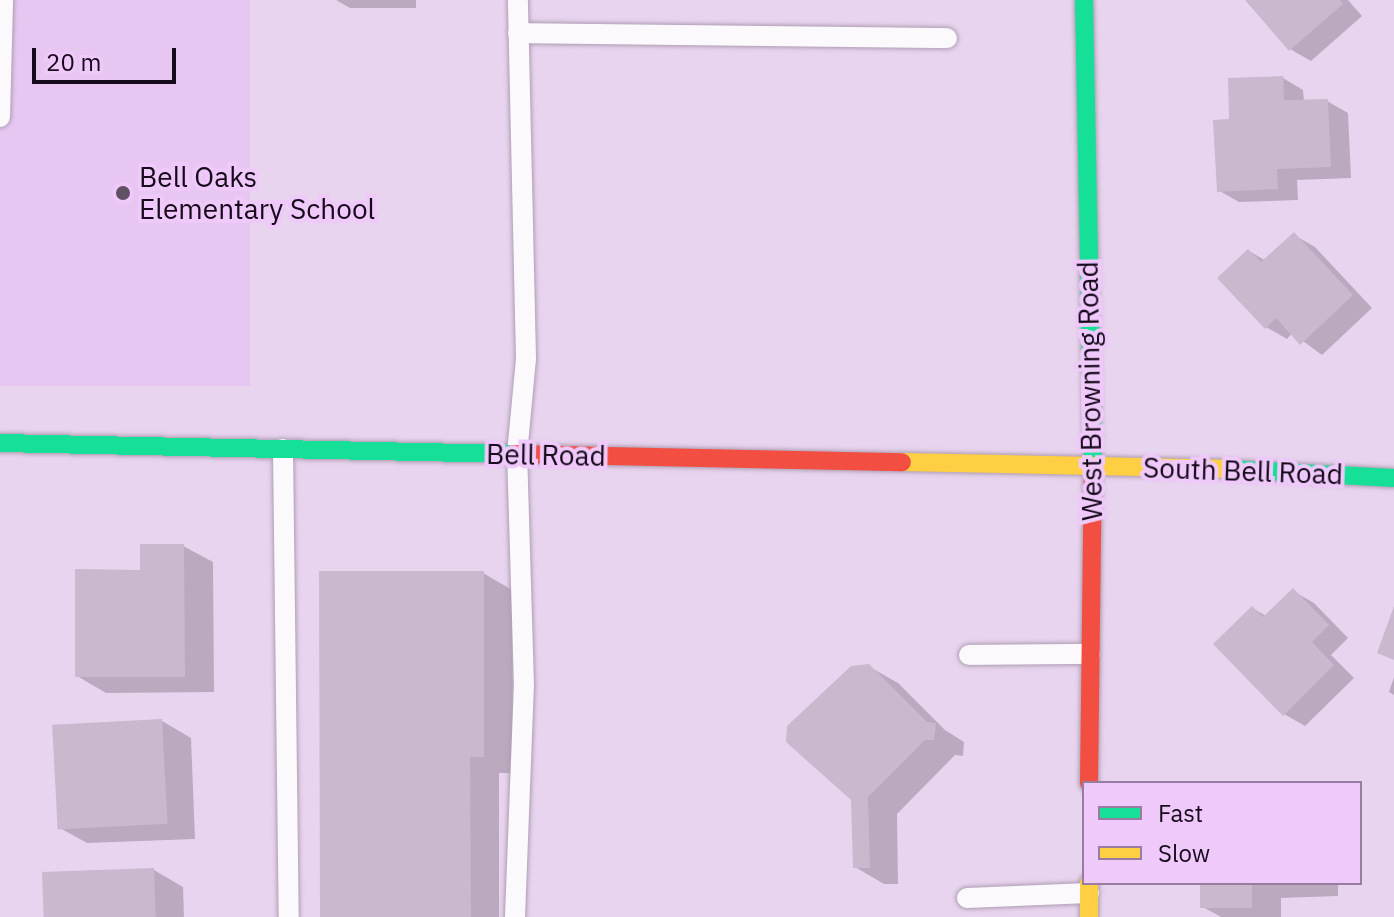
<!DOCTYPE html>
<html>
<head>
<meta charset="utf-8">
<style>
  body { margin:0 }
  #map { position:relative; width:1394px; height:917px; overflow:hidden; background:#e9d4ef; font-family:"IBM Plex Sans",sans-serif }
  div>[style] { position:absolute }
  .built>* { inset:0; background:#e7c7f1; transform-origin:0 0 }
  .shadow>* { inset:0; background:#0003 }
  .building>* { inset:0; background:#c9b8ce; transform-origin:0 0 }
  .roads { filter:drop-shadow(0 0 2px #ae9eb3) drop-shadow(0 0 2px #ae9eb3) }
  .lane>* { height:20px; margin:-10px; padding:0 10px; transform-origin:10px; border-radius:10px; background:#fcf9fd }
  .fast>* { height:18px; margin:-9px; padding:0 9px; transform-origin:9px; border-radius:9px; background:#16e098 }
  .slow>* { height:18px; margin:-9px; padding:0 9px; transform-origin:9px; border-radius:9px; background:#ffcf43 }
  .jam>* { height:18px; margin:-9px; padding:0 9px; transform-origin:9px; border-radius:9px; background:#f24e42 }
  .dots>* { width:22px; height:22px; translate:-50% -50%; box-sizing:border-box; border:4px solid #efc9fa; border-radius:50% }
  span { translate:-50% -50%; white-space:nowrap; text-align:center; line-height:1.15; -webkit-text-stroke:8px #efc9fa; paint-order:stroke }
  .poi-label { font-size:28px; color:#170a1b }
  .left { translate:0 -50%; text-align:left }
  .street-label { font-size:28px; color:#170a1b }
  .legend { position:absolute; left:1082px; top:781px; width:280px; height:104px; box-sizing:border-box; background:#efc9fa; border:2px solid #997da1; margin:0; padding:10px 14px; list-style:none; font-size:24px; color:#170a1b }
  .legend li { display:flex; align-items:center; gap:16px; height:40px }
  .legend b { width:40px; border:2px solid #997da1 }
  .scale { position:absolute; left:32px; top:48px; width:144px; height:36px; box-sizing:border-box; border:4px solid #170a1b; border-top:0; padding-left:10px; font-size:24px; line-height:28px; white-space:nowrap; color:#170a1b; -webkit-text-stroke:6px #efc9fa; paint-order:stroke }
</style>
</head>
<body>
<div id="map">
  <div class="built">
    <i style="left:0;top:0;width:250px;height:386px"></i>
  </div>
  <div class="shadow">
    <i style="clip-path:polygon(336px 0,416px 0,416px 8px,350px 8px)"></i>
    <i style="clip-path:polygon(1248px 0,1348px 0,1362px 16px,1311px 61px,1290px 49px)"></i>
    <i style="clip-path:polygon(1283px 78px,1303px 90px,1304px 102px,1327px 101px,1348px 113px,1351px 178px,1297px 180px,1298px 200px,1239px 202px,1218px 190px,1232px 121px)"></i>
    <i style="clip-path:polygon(1294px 235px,1315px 247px,1372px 308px,1322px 355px,1292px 333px,1287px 339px,1266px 327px,1249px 251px,1266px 261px)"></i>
    <i style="clip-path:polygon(183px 546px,213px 562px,214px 692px,106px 693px,77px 676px,142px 572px)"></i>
    <i style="clip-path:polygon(483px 573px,512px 590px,513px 773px,499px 773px,499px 917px,322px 917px)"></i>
    <i style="clip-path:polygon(1293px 591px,1314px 603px,1348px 638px,1331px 655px,1354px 678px,1305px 726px,1284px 714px,1252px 608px,1266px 616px)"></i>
    <i style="clip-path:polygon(868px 666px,898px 683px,945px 730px,964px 742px,963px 756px,955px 755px,897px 814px,898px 884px,884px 884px,855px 867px)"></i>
    <i style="clip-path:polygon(1394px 677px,1394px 695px,1389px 692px)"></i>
    <i style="clip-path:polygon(162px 721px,191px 738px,195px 839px,87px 843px,58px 827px)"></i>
    <i style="clip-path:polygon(154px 870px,183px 887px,184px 917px,45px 917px)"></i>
    <i style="clip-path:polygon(1202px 883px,1338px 883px,1338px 896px,1281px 898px,1281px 917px,1221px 917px,1203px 907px)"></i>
  </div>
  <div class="building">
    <i style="clip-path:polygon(1245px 0,1340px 0,1343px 4px,1289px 51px)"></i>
    <i style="clip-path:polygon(1283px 76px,1284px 100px,1328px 99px,1331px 167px,1277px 169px,1278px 189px,1217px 192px,1213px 120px,1229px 119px,1228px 78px)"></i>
    <i style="clip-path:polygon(1294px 232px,1353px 295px,1300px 345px,1276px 318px,1265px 329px,1217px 278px,1248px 249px,1261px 262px)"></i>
    <i style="clip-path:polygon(140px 544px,184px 544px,185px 677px,75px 677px,75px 569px,140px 570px)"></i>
    <i style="clip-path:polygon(319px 571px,484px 571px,484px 757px,470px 757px,471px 917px,320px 917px)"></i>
    <i style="clip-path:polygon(1293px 588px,1329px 625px,1312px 642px,1334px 665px,1283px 716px,1213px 644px,1252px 606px,1263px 617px)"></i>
    <i style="clip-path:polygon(1394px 606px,1394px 660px,1377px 653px)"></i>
    <i style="clip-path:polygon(869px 664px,927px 722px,936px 723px,934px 740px,925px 740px,868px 797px,870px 868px,853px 868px,851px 800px,786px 742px,787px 726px,851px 666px)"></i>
    <i style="left:162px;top:719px;width:105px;height:110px;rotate:87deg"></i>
    <i style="left:154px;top:868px;width:49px;height:112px;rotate:88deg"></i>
    <i style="left:1200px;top:883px;width:52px;height:25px"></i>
  </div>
  <div class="roads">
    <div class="lane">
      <i style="left:518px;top:33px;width:429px;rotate:0.7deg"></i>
      <i style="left:0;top:117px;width:117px;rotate:-88.5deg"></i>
      <i style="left:283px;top:449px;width:468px;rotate:89.3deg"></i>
      <i style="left:969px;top:655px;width:121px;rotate:-0.5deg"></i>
      <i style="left:967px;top:898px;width:122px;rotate:-2.3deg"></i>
      <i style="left:515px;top:917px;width:231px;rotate:-87.8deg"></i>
      <i style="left:524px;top:686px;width:232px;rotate:-91.7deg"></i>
      <i style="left:517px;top:454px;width:96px;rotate:-84.6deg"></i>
      <i style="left:526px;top:358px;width:358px;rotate:-91.3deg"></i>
    </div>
    <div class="fast">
      <i style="left:1084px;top:0;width:468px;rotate:88.9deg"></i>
      <i style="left:0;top:443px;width:513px;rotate:1.23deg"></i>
      <i style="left:1224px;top:469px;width:170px;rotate:3deg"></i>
    </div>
    <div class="slow">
      <i style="left:902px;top:462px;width:322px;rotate:1.2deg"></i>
      <i style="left:1089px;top:883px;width:34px;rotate:90deg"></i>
    </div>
    <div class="jam">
      <i style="left:513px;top:454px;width:389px;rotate:1.2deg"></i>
      <i style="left:1089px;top:783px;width:315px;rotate:-89.3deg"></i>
    </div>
  </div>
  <div class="dots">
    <i style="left:123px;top:193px;background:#605165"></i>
  </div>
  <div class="poi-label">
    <span class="left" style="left:139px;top:193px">Bell Oaks<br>Elementary School</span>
  </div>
  <div class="street-label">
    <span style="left:1090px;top:391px;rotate:-91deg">West Browning Road</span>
    <span style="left:546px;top:455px;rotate:1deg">Bell Road</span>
    <span style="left:1243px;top:471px;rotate:2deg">South Bell Road</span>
  </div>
  <ul class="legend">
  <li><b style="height:10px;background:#16e098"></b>Fast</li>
  <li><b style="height:10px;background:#ffcf43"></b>Slow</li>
  </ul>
  <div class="scale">20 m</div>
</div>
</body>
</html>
